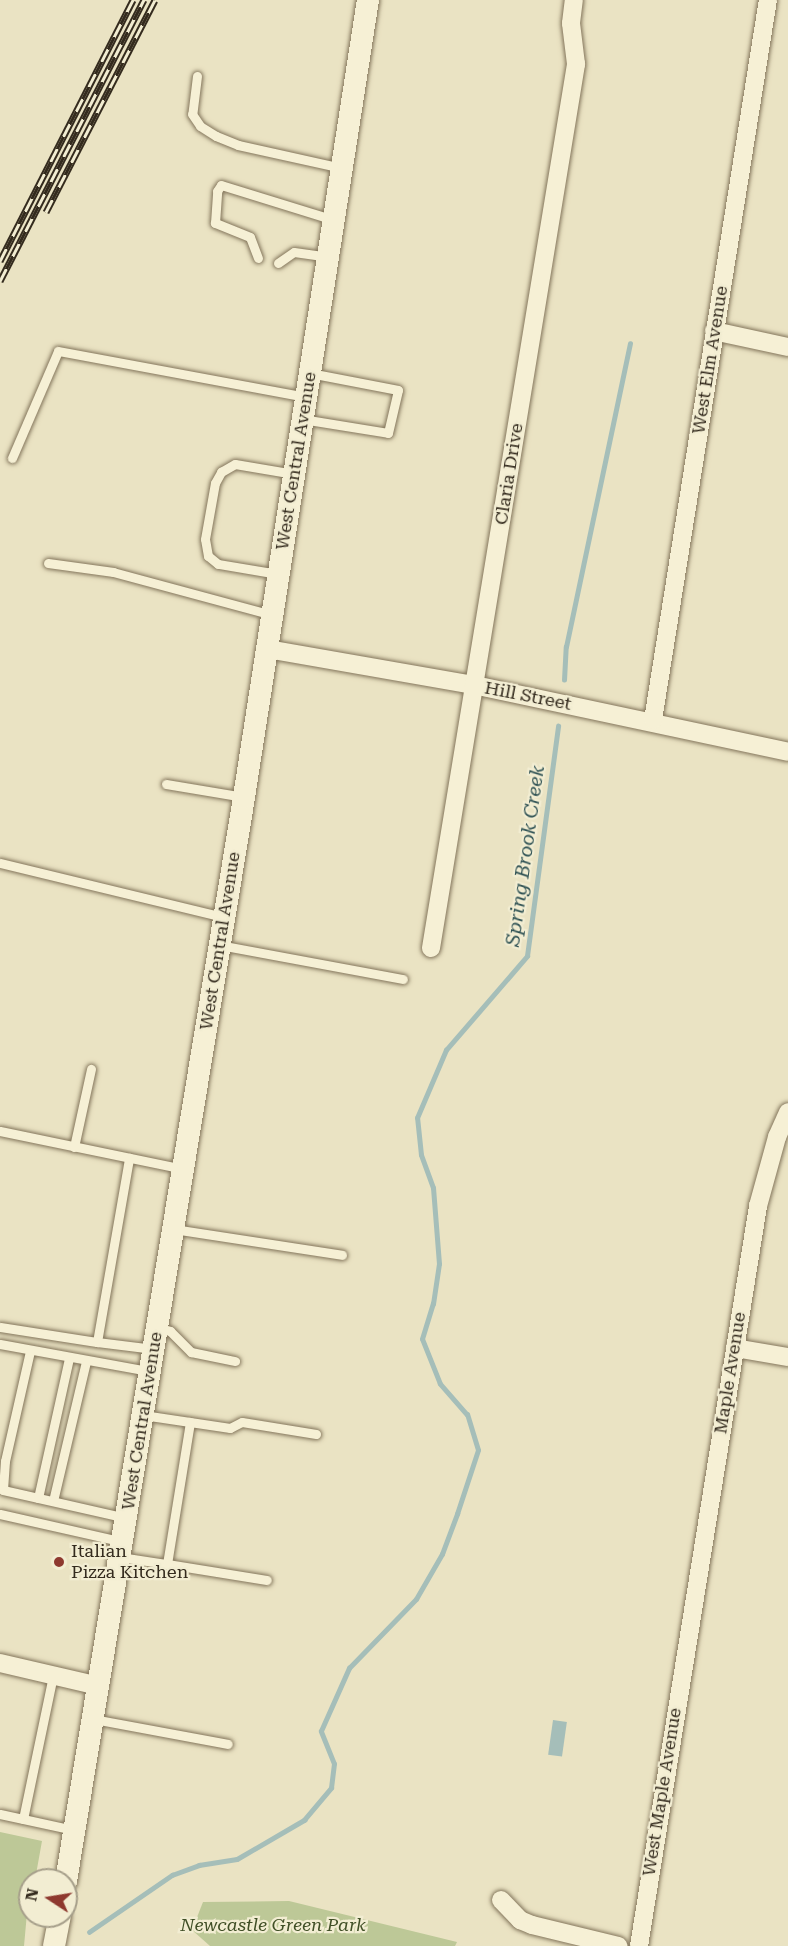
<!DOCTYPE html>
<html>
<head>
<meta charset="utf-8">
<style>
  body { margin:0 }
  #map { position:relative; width:788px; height:1946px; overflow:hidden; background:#eae3c3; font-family:"Roboto Serif",serif }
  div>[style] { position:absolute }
  .green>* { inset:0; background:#bdc897 }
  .water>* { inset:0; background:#a5beb9; transform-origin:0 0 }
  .stream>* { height:4.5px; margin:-2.25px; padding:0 2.25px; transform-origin:2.25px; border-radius:2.25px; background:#a5beb9 }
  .roads { filter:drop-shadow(0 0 2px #83755b) drop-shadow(0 0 2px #83755b) }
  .service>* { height:9px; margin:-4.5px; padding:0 4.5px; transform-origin:4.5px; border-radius:4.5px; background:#f6f0d5 }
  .minor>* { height:18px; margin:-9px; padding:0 9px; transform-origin:9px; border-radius:9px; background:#f6f0d5 }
  .tertiary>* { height:22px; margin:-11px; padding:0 11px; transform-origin:11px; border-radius:11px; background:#f6f0d5 }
  .rail>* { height:7px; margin-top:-3.5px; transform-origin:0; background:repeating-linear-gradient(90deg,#f2edd2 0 14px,#342b1e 0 28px); box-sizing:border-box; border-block:2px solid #342b1e }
  .dots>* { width:16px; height:16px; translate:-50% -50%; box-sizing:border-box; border:3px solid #f2edd2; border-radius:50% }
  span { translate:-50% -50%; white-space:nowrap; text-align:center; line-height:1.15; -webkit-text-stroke:4.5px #f2edd2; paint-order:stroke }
  .street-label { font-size:18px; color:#342b1e }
  .poi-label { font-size:18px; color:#342b1e }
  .left { translate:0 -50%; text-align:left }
  .park-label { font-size:18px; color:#404f26; font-style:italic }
  .water-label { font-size:20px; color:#2e5153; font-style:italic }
  .north { position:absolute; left:18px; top:1868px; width:60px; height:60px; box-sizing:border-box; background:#f2edd2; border:2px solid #a69f8a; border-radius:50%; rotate:282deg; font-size:16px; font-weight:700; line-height:24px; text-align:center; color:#342b1e }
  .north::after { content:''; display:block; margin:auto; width:21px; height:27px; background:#8e392f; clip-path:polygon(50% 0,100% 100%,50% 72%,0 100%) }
</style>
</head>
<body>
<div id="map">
  <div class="green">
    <i style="clip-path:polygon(0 1832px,42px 1841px,35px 1880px,30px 1880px,24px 1946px,0 1946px)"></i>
    <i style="clip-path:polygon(289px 1901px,457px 1942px,455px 1946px,210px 1946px,192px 1930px,203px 1902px)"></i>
  </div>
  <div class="water">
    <i style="left:553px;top:1720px;width:14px;height:35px;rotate:8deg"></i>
  </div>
  <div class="stream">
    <i style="left:564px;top:680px;width:33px;rotate:-87deg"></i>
    <i style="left:566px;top:647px;width:310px;rotate:-78.1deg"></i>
    <i style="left:89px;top:1932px;width:101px;rotate:-34.5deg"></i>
    <i style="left:172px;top:1875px;width:29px;rotate:-20deg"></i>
    <i style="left:199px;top:1865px;width:38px;rotate:-9deg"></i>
    <i style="left:237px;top:1859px;width:78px;rotate:-30.2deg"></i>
    <i style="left:304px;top:1820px;width:42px;rotate:-49.8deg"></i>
    <i style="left:331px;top:1788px;width:24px;rotate:-83deg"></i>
    <i style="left:334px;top:1764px;width:35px;rotate:-112deg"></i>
    <i style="left:321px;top:1731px;width:69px;rotate:-66deg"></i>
    <i style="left:349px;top:1668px;width:96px;rotate:-45.8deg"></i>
    <i style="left:416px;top:1599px;width:52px;rotate:-60deg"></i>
    <i style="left:442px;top:1554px;width:43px;rotate:-69.4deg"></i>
    <i style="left:457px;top:1514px;width:67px;rotate:-71.8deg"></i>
    <i style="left:478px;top:1450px;width:37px;rotate:-107deg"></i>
    <i style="left:467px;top:1415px;width:41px;rotate:-131.1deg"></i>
    <i style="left:440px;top:1384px;width:48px;rotate:-111.8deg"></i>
    <i style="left:422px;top:1339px;width:37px;rotate:-73deg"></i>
    <i style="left:433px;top:1304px;width:40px;rotate:-81.5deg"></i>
    <i style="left:439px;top:1264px;width:76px;rotate:-94.5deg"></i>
    <i style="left:433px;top:1188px;width:35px;rotate:-110deg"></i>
    <i style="left:421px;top:1155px;width:37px;rotate:-96deg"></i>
    <i style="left:417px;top:1118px;width:74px;rotate:-66.9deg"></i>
    <i style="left:446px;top:1050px;width:124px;rotate:-49.2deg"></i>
    <i style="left:527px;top:956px;width:232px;rotate:-82.3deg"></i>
  </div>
  <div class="roads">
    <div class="service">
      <i style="left:197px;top:76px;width:38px;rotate:97deg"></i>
      <i style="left:192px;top:114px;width:14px;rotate:56deg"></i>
      <i style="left:200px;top:126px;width:19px;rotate:32deg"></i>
      <i style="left:216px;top:136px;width:24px;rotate:22deg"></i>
      <i style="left:238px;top:145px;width:107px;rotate:12.5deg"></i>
      <i style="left:258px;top:258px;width:22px;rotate:-111deg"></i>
      <i style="left:250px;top:237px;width:38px;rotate:-158deg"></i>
      <i style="left:215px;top:223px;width:32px;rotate:-86deg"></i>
      <i style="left:217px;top:191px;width:7px;rotate:-56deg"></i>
      <i style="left:221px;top:185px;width:118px;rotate:17.2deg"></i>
      <i style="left:278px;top:263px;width:19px;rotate:-35deg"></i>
      <i style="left:294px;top:252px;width:34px;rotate:8deg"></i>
      <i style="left:302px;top:419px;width:87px;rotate:9.2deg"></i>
      <i style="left:388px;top:433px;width:44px;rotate:-76.9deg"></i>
      <i style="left:398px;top:390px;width:90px;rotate:-169.1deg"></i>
      <i style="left:12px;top:458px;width:116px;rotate:-66.7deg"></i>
      <i style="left:58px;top:351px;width:252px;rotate:10.5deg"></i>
      <i style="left:48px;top:563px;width:66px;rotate:7.9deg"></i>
      <i style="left:113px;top:572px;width:165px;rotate:15.1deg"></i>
      <i style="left:278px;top:574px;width:61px;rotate:-170.5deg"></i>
      <i style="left:218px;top:564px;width:13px;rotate:-141deg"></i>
      <i style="left:208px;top:556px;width:17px;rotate:-100deg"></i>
      <i style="left:205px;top:539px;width:57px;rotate:-79.9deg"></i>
      <i style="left:215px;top:483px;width:13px;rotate:-61deg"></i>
      <i style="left:221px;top:472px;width:16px;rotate:-30deg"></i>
      <i style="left:235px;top:464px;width:60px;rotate:9.6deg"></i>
      <i style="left:166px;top:784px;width:79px;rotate:9.5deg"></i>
      <i style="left:0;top:863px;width:230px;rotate:13.6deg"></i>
      <i style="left:219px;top:945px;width:187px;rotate:10.5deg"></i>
      <i style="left:0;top:1131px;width:187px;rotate:11.7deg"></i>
      <i style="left:74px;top:1147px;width:80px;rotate:-77.7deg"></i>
      <i style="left:173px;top:1229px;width:171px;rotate:8.7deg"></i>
      <i style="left:0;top:1327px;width:98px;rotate:8.8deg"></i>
      <i style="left:97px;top:1342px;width:187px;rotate:-80.1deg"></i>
      <i style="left:157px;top:1327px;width:14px;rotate:17deg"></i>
      <i style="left:170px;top:1331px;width:30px;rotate:45deg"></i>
      <i style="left:191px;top:1352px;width:45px;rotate:11.6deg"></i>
      <i style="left:97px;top:1342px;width:57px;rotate:7deg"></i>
      <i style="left:0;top:1344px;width:150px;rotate:10.3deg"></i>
      <i style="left:30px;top:1351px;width:113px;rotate:102.8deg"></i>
      <i style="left:5px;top:1461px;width:29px;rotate:94deg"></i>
      <i style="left:3px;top:1490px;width:126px;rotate:12.8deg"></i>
      <i style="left:143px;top:1415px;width:88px;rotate:8.5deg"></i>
      <i style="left:230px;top:1428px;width:13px;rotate:-27deg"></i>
      <i style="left:242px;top:1422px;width:75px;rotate:9.2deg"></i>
      <i style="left:38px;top:1498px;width:143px;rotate:-77.5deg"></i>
      <i style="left:53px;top:1501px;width:144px;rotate:-76.7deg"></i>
      <i style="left:0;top:1514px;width:123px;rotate:12.7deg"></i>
      <i style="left:120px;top:1557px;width:48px;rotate:8.5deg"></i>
      <i style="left:167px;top:1564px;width:144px;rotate:-80.8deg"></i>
      <i style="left:167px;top:1564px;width:101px;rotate:9.1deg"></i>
      <i style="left:93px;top:1719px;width:137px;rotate:10.5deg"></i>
      <i style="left:0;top:1814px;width:76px;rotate:12.2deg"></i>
      <i style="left:23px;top:1819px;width:147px;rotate:-78.2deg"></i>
    </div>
    <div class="minor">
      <i style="left:714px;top:331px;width:76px;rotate:12.2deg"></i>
      <i style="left:267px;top:649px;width:210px;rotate:9.9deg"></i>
      <i style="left:474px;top:685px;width:321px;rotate:12deg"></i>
      <i style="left:653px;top:720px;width:729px;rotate:-80.93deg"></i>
      <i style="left:431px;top:948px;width:896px;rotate:-80.68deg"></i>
      <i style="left:576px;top:64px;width:41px;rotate:-97deg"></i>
      <i style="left:571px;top:23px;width:23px;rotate:-83deg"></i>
      <i style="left:735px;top:1348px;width:54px;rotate:9.6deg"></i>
      <i style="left:0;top:1663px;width:102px;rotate:13.1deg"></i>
      <i style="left:501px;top:1900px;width:28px;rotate:46deg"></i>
      <i style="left:520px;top:1920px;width:13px;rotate:23deg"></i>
      <i style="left:532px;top:1925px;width:89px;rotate:13.7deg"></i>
      <i style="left:639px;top:1946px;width:750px;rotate:-80.86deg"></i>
      <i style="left:758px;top:1206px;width:72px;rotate:-74.6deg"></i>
      <i style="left:777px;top:1137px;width:27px;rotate:-66deg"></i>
    </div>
    <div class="tertiary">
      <i style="left:66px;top:1881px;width:1099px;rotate:-80.67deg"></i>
      <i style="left:244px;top:797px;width:807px;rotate:-81.16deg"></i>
      <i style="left:54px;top:1946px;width:31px;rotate:-79deg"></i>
    </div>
  </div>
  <div class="rail">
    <i style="left:46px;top:212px;width:238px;rotate:-62.8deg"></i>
    <i style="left:0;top:261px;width:293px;rotate:-63deg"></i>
    <i style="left:0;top:281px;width:316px;rotate:-62.9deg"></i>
  </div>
  <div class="dots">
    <i style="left:59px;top:1562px;background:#8e392f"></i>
  </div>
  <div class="street-label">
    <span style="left:710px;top:360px;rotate:-81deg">West Elm Avenue</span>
    <span style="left:296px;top:461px;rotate:-81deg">West Central Avenue</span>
    <span style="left:509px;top:474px;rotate:-81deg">Claria Drive</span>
    <span style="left:528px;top:696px;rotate:11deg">Hill Street</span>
    <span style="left:220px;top:941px;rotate:-81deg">West Central Avenue</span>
    <span style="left:730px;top:1373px;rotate:-81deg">Maple Avenue</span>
    <span style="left:142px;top:1421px;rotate:-81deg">West Central Avenue</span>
    <span style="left:662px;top:1792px;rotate:-81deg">West Maple Avenue</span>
  </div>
  <div class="poi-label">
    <span class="left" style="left:71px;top:1562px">Italian<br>Pizza Kitchen</span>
  </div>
  <div class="park-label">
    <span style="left:273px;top:1925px">Newcastle Green Park</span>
  </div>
  <div class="water-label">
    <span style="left:525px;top:856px;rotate:-82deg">Spring Brook Creek</span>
  </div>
  <div class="north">N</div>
</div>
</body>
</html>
